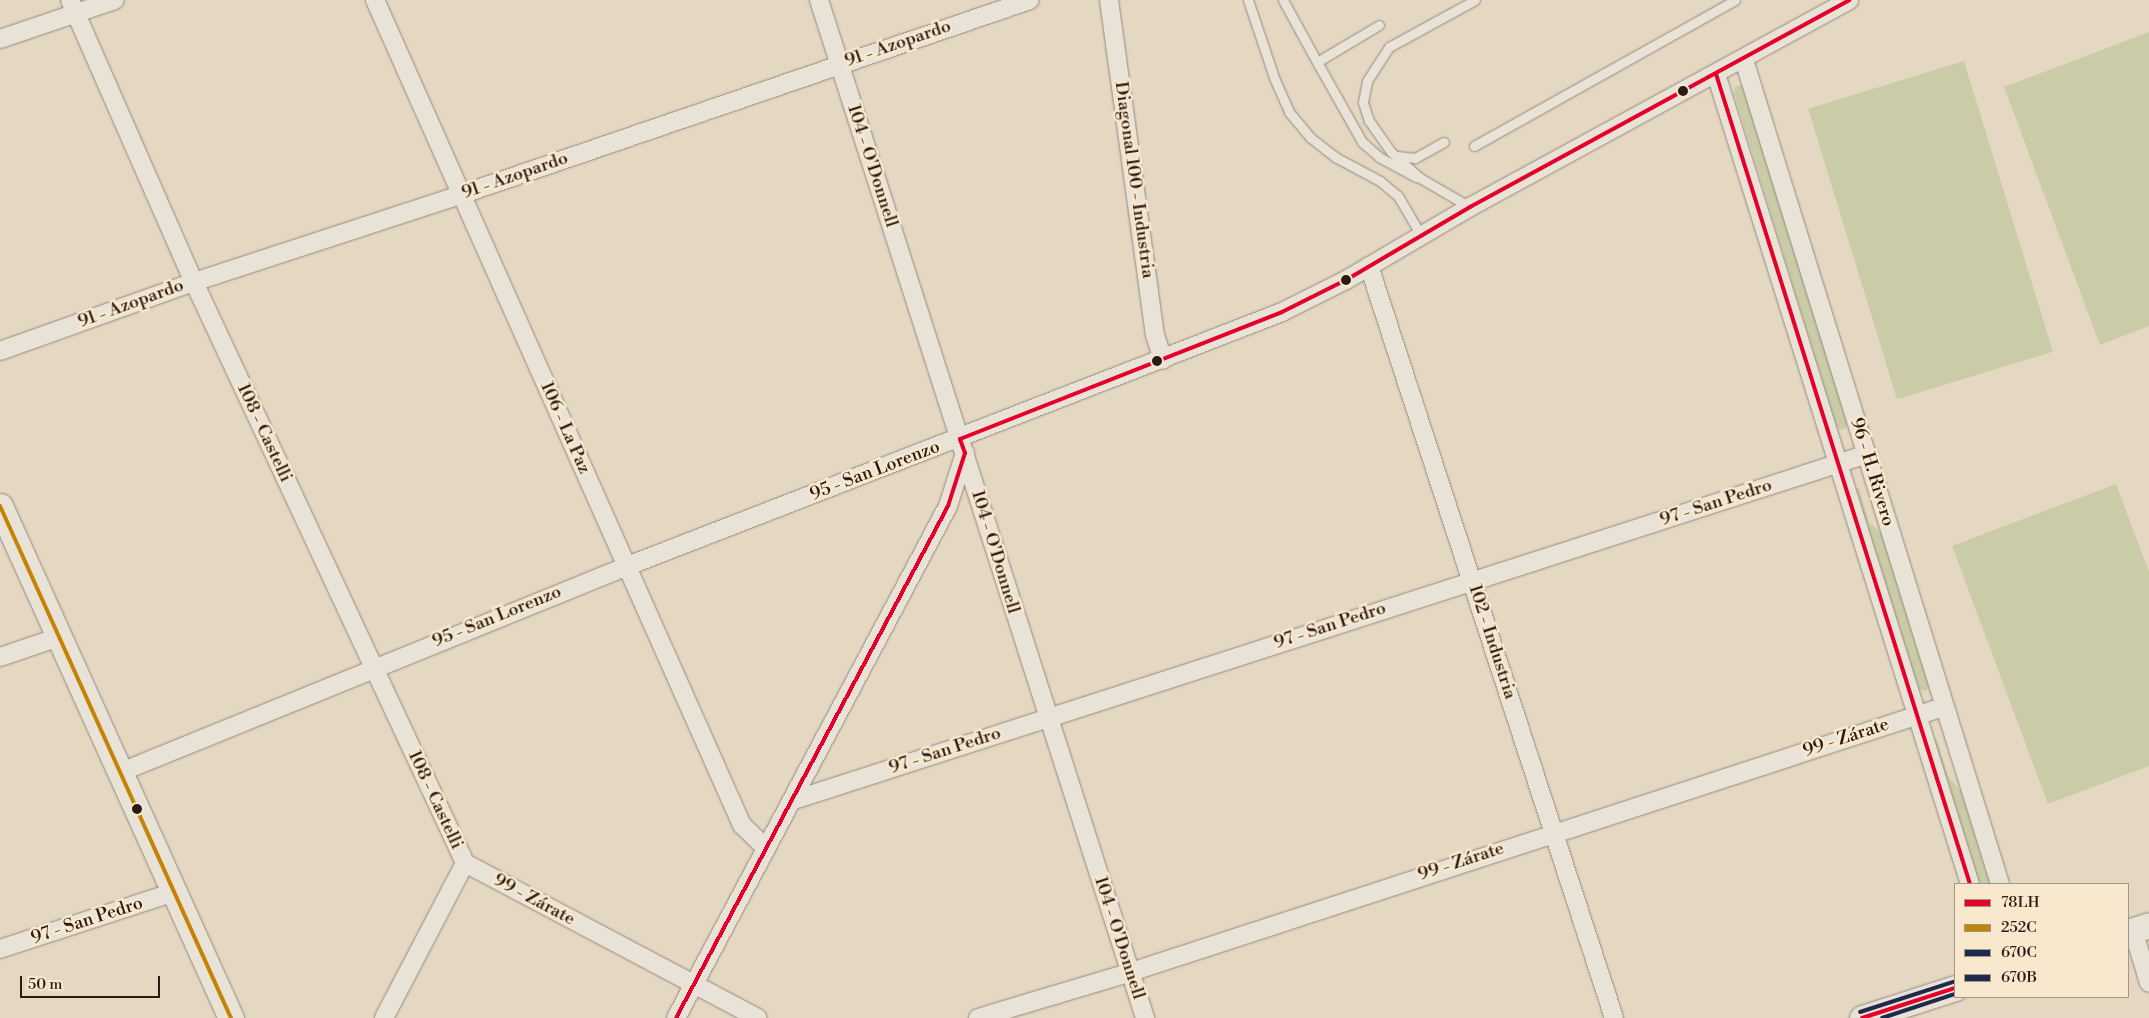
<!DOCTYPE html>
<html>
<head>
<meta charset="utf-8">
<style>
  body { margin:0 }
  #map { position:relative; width:2149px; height:1018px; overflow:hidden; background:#e5d8c2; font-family:"Libre Bodoni",serif }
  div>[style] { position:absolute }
  .green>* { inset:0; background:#cacca8; transform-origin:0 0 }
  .roads { filter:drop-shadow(0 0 1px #948a7e) drop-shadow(0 0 1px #948a7e) }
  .lane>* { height:9px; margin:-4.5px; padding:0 4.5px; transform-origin:4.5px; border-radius:4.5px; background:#e9e2d7 }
  .street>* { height:18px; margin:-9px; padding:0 9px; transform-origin:9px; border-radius:9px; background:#e9e2d7 }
  .secondary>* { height:25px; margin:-12.5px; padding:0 12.5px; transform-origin:12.5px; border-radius:12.5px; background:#e9e2d7 }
  .bus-1>* { height:4px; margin:-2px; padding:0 2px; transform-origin:2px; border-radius:2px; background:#e4002b }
  .bus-2>* { height:4px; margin:-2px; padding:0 2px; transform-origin:2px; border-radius:2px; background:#c48305 }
  .bus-3>* { height:4px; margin:-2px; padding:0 2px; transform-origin:2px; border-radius:2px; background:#1d2b4f }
  .bus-4>* { height:4px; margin:-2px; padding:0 2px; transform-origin:2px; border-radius:2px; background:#1d2b4f }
  .dots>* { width:14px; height:14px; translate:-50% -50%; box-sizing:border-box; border:2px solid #f7e8ce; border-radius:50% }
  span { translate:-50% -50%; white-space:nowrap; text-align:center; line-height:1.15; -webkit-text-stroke:5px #f7e8ce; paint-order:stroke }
  .street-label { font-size:18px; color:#2a1a13 }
  .legend { position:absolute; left:1954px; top:883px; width:175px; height:115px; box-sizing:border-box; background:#f7e8ce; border:1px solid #a59683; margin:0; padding:6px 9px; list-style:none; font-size:15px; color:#2a1a13 }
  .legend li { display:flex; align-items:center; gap:10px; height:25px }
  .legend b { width:25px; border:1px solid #a59683 }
  .scale { position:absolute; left:20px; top:976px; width:140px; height:22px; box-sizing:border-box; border:2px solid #2a1a13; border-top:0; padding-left:6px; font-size:15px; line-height:18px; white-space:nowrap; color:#2a1a13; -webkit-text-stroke:4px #f7e8ce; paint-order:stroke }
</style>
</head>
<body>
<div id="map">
  <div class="green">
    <i style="clip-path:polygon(2149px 32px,2149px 326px,2100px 345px,2004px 87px)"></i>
    <i style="left:1964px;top:61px;width:304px;height:163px;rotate:73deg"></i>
    <i style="clip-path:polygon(1740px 85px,1744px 87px,1847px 422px,1846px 428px,1841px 430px,1836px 426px,1734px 93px,1735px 87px)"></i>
    <i style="clip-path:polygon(2116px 484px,2149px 572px,2149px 766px,2048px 804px,1952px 546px)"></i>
    <i style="clip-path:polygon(1859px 488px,1869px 522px,1882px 534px,1929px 686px,1926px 691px,1918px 689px,1856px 489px)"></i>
    <i style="clip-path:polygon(1936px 738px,1948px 776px,1961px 791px,1990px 884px,1978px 884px,1933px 739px)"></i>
  </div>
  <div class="roads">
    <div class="lane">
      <i style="left:1248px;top:0;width:84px;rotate:71.4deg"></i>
      <i style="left:1275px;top:80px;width:35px;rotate:66deg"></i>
      <i style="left:1289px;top:112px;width:34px;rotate:50deg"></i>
      <i style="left:1311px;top:138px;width:31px;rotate:38deg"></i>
      <i style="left:1335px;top:157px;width:51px;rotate:28.1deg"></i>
      <i style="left:1380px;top:181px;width:23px;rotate:40deg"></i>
      <i style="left:1398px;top:196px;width:45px;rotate:59.5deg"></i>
      <i style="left:1283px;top:0;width:71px;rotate:61.3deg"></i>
      <i style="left:1379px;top:25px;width:72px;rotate:149.2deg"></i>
      <i style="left:1317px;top:62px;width:92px;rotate:60.6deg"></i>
      <i style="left:1362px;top:142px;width:23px;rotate:41deg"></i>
      <i style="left:1379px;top:157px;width:42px;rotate:28.4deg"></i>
      <i style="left:1474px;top:146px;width:299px;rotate:-29.2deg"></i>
      <i style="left:1398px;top:156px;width:17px;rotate:7deg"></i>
      <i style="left:1415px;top:158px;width:33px;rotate:-29deg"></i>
      <i style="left:1470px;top:207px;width:58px;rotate:-149.9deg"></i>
      <i style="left:1420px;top:178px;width:39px;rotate:-138deg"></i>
      <i style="left:1391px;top:152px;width:38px;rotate:-125deg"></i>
      <i style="left:1369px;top:121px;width:20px;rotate:-108deg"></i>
      <i style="left:1363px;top:102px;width:21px;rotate:-79deg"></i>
      <i style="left:1367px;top:81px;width:40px;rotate:-57.1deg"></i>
      <i style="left:1389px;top:47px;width:98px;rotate:-28.7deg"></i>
    </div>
    <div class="street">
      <i style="left:70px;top:0;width:308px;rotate:66.3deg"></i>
      <i style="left:194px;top:282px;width:641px;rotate:64.99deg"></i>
      <i style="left:375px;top:0;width:903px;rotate:66.02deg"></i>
      <i style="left:742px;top:825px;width:33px;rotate:44deg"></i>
      <i style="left:819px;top:0;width:1069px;rotate:72.24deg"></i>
      <i style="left:1109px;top:0;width:338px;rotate:82.2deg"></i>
      <i style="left:1155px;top:335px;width:26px;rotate:72deg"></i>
      <i style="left:0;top:39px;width:121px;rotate:-18.7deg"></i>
      <i style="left:1744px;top:60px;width:863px;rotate:72.74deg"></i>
      <i style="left:1716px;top:74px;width:849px;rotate:72.59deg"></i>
      <i style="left:1369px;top:266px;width:791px;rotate:71.95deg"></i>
      <i style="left:0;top:351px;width:206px;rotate:-19.6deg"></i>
      <i style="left:194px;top:282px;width:283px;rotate:-18.1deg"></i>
      <i style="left:463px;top:194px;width:599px;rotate:-18.89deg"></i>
      <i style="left:0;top:657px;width:62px;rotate:-18.7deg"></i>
      <i style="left:121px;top:772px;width:544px;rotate:-22.13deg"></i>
      <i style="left:625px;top:567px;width:705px;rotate:-21.21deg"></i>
      <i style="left:1282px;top:312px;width:72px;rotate:-26.6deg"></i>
      <i style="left:1346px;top:280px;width:144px;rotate:-30.5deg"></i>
      <i style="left:1470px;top:207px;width:432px;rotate:-28.6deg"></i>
      <i style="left:794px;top:800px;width:1128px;rotate:-17.86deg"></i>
      <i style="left:465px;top:863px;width:331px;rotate:27.9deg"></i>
      <i style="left:2133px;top:930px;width:55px;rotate:73.2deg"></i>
      <i style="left:0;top:949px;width:183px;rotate:-18.1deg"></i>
      <i style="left:384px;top:1018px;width:175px;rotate:-62.4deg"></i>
      <i style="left:676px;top:1018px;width:580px;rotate:-62.02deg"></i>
      <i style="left:948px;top:506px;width:56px;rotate:-72.2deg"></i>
      <i style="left:978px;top:1018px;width:160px;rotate:-16.7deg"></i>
      <i style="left:1131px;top:972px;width:854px;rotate:-18.07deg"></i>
    </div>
    <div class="secondary">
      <i style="left:0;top:506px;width:562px;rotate:65.72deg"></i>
      <i style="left:2128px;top:932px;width:22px;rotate:-18deg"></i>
      <i style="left:1862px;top:1018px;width:98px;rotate:-17.9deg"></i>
    </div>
  </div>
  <div class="bus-1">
    <i style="left:1716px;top:74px;width:849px;rotate:72.59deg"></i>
    <i style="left:676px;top:1018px;width:580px;rotate:-62.02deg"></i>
    <i style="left:948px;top:506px;width:56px;rotate:-72.2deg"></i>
    <i style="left:965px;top:453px;width:15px;rotate:-110deg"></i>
    <i style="left:960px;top:439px;width:346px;rotate:-21.5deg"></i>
    <i style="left:1282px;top:312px;width:72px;rotate:-26.6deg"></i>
    <i style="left:1346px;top:280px;width:144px;rotate:-30.5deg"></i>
    <i style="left:1470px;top:207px;width:432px;rotate:-28.6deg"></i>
    <i style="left:1862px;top:1018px;width:98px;rotate:-17.9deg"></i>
  </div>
  <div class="bus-2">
    <i style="left:0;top:506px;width:562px;rotate:65.72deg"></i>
  </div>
  <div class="bus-3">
    <i style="left:1882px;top:1018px;width:77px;rotate:-18.2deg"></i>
  </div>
  <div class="bus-4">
    <i style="left:1860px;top:1012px;width:98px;rotate:-17.9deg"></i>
  </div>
  <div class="dots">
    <i style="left:1683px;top:91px;background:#2a1a13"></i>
    <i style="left:1346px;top:280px;background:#2a1a13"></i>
    <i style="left:1157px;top:361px;background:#2a1a13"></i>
    <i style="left:137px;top:809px;background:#2a1a13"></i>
  </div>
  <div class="street-label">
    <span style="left:898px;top:44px;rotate:-19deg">91 - Azopardo</span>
    <span style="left:872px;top:166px;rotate:72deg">104 - O'Donnell</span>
    <span style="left:515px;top:176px;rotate:-19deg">91 - Azopardo</span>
    <span style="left:1134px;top:180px;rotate:82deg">Diagonal 100 - Industria</span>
    <span style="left:131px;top:304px;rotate:-20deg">91 - Azopardo</span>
    <span style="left:565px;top:428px;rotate:66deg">106 - La Paz</span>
    <span style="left:264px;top:433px;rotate:65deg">108 - Castelli</span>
    <span style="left:875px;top:471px;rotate:-21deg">95 - San Lorenzo</span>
    <span style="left:1872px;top:472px;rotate:73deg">96 - H. Rivero</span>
    <span style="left:1716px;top:503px;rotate:-18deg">97 - San Pedro</span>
    <span style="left:995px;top:552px;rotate:73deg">104 - O'Donnell</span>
    <span style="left:497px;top:617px;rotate:-22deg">95 - San Lorenzo</span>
    <span style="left:1330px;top:626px;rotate:-18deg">97 - San Pedro</span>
    <span style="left:1492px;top:642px;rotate:72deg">102 - Industria</span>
    <span style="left:1846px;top:738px;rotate:-18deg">99 - Zárate</span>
    <span style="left:945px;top:751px;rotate:-18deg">97 - San Pedro</span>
    <span style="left:435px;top:800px;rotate:65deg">108 - Castelli</span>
    <span style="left:1461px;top:862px;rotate:-18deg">99 - Zárate</span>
    <span style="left:534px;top:900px;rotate:28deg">99 - Zárate</span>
    <span style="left:87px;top:921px;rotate:-18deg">97 - San Pedro</span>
    <span style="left:1119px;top:938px;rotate:72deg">104 - O'Donnell</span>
  </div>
  <ul class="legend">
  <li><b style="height:6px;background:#e4002b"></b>78LH</li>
  <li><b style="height:6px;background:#c48305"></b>252C</li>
  <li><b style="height:6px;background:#1d2b4f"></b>670C</li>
  <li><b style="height:6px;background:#1d2b4f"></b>670B</li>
  </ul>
  <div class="scale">50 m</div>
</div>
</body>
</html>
